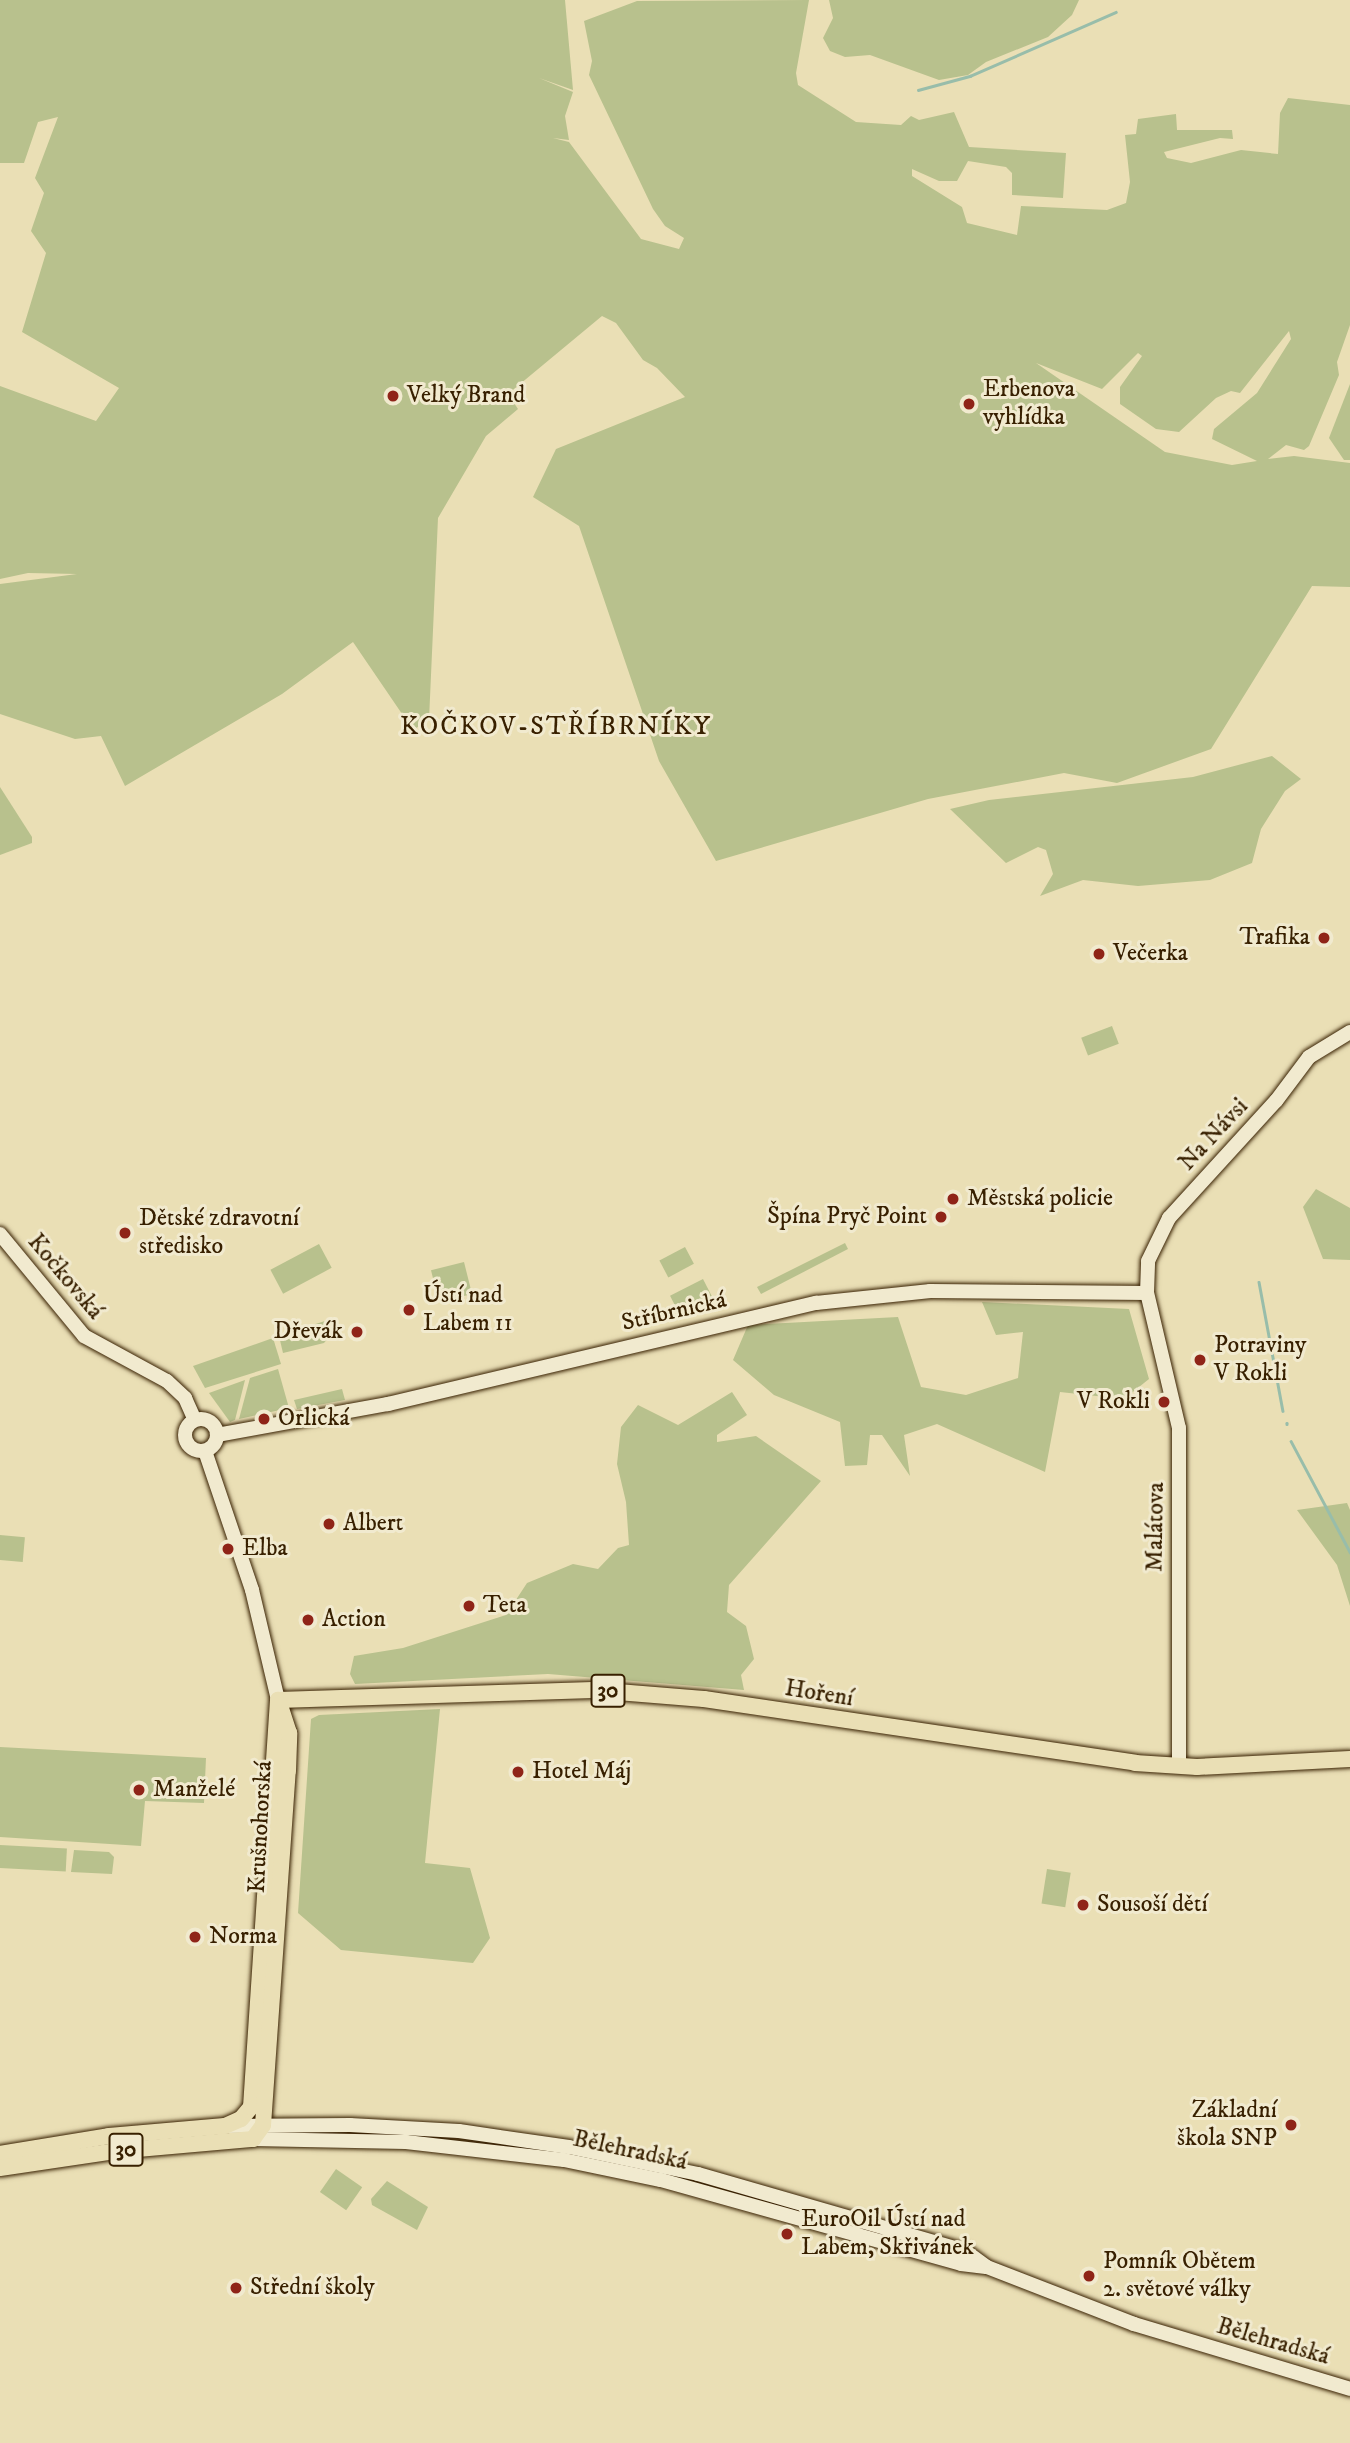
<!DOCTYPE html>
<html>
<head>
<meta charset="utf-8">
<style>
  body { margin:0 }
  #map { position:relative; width:1350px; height:2443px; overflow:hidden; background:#eadfb5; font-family:"IM FELL DW Pica",serif }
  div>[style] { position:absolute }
  .green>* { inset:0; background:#b8c18d; transform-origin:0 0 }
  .stream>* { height:2.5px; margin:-1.25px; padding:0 1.25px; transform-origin:1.25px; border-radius:1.25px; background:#98bdaa }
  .roads { filter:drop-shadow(0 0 2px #382000) drop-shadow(0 0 2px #382000) }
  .secondary>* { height:14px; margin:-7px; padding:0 7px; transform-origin:7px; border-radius:7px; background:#f1eacf }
  .secondary>.ring { margin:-7px; padding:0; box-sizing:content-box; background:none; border:14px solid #f1eacf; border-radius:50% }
  .primary>* { height:16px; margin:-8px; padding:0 8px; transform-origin:8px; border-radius:8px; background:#eadfb5 }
  .dots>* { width:19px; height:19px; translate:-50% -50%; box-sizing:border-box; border:4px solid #f1eacf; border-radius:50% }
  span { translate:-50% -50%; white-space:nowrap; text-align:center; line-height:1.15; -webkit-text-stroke:6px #f1eacf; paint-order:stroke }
  .shield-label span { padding:2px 5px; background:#f1eacf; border:2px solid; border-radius:5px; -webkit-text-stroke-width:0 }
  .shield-label { font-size:23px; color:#382000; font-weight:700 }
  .poi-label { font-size:24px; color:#382000 }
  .left { translate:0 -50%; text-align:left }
  .right { translate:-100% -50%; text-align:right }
  .street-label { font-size:24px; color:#382000 }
  .neighbourhood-label { font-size:26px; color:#382000; letter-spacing:2px }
</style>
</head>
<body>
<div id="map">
  <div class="green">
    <i style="clip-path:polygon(evenodd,0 0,565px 0,573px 90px,539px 78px,573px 92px,565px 116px,569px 140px,553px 138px,569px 142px,641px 239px,679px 249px,684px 238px,665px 226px,653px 209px,589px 75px,592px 61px,584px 21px,637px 1px,809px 0,796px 73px,798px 85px,856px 122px,901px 125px,911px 116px,919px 120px,954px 112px,969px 147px,1066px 153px,1063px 198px,1012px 195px,1012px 173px,1006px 167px,968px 161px,957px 181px,939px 181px,912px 169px,912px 176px,962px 207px,967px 223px,1017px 235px,1021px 206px,1107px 210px,1126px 203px,1130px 182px,1125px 135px,1136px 134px,1138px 119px,1176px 114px,1177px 130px,1232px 130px,1233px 139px,1220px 138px,1164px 152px,1167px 158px,1191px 163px,1241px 150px,1278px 154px,1280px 113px,1288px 98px,1350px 105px,1350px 325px,1337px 362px,1339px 375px,1309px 446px,1304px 450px,1286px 445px,1268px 459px,1294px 456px,1350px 463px,1350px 587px,1312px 586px,1211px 749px,1117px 783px,1064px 773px,928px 799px,716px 861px,659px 761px,579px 526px,533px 497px,556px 449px,685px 397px,657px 368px,643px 360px,616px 323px,602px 316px,508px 394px,518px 409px,486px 436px,438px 518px,429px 720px,413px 730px,353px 642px,282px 694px,125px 786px,101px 736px,75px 739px,0 714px,0 584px,77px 574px,28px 573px,0 579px,0 386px,96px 421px,119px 388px,22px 332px,46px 253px,31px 231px,44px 193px,35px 178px,58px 117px,38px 122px,24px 163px,0 163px,0 0,1289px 331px,1291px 339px,1257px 393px,1214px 429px,1212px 439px,1257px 461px,1232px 465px,1165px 452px,1036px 363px,1102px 389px,1138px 353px,1142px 356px,1120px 387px,1120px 404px,1156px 429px,1179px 432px,1216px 398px,1231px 391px,1240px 393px,1289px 331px)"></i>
    <i style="clip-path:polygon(829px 0,1079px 0,1072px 15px,1048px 37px,986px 62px,968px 75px,939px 80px,870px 55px,845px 57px,830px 51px,823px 38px,833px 18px)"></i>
    <i style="clip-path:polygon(1350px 384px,1350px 460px,1344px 460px,1329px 438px)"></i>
    <i style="clip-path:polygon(1272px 756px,1301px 779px,1285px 791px,1261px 829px,1252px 863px,1210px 880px,1138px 886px,1083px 880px,1040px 896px,1053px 874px,1046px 850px,1038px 847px,1006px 863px,950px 809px,989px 800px,1193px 777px)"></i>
    <i style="clip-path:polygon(0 787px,32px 837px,32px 843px,0 855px)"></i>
    <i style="left:1112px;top:1026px;width:19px;height:33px;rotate:69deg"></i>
    <i style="clip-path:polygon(1316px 1189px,1350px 1208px,1350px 1260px,1323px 1259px,1303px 1207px)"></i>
    <i style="clip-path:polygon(845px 1243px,848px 1249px,761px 1294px,757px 1287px)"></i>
    <i style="left:319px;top:1244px;width:27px;height:55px;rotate:62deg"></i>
    <i style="left:685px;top:1247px;width:19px;height:29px;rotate:62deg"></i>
    <i style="left:464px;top:1262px;width:33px;height:34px;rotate:76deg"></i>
    <i style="left:703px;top:1279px;width:20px;height:37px;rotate:63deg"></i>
    <i style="clip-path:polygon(982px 1302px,1129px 1309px,1149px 1379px,1124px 1399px,1060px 1392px,1045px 1472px,937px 1424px,904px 1435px,910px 1476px,882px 1435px,870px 1435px,867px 1465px,845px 1466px,840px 1422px,774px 1395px,733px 1360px,748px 1325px,898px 1317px,921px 1387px,966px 1395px,1018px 1378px,1023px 1332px,996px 1335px)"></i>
    <i style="clip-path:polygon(331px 1319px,334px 1331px,324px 1343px,283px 1353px,279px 1336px)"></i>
    <i style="clip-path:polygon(273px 1338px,281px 1364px,205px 1388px,193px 1366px)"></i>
    <i style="clip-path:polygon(278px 1369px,289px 1408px,239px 1419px,250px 1378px)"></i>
    <i style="clip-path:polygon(245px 1380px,235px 1420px,230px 1422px,209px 1393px)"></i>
    <i style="clip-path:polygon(342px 1389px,345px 1400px,297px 1409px,294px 1400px)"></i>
    <i style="clip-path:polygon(732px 1392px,747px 1415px,717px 1435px,717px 1442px,756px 1436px,821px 1481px,729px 1585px,727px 1612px,746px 1626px,754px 1659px,741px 1675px,744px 1690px,548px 1674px,355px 1684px,350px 1674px,354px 1656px,403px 1648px,506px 1615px,527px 1583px,573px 1564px,598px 1569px,618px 1548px,629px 1545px,626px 1502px,617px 1464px,621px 1427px,638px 1405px,678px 1425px)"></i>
    <i style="clip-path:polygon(1347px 1503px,1350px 1510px,1350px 1606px,1337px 1565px,1297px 1510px)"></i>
    <i style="left:0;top:1535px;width:25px;height:25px;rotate:5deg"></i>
    <i style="clip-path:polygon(440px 1709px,425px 1863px,470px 1868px,490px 1938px,473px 1963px,341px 1950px,298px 1913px,311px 1719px,319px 1715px)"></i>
    <i style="clip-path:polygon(0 1747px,206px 1758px,204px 1803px,145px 1801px,141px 1846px,0 1837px)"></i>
    <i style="left:0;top:1845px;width:67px;height:23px;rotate:3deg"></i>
    <i style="clip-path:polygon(74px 1850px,109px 1852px,114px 1857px,112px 1874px,71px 1872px)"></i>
    <i style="left:1047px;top:1869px;width:24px;height:35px;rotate:9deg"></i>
    <i style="left:336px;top:2169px;width:32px;height:28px;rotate:35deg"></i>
    <i style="clip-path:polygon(387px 2181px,428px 2207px,417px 2230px,372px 2205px,371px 2199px)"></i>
  </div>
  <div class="stream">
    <i style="left:918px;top:90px;width:54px;rotate:-15.1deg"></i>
    <i style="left:970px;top:76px;width:159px;rotate:-23.7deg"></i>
    <i style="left:1259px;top:1282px;width:131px;rotate:79.5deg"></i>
    <i style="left:1287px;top:1423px;width:1px;rotate:90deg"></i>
    <i style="left:1291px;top:1441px;width:126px;rotate:62deg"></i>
  </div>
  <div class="roads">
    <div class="secondary">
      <i style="left:0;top:1234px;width:132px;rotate:50.5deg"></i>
      <i style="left:84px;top:1336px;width:94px;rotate:28.5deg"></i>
      <i style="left:167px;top:1381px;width:25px;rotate:43deg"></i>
      <i style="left:185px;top:1398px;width:24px;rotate:66deg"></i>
      <i class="ring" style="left:185px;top:1419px;width:18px;height:18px"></i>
      <i style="left:217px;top:1435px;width:174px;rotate:-10.3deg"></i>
      <i style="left:388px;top:1404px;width:440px;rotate:-13.3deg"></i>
      <i style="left:816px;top:1303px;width:115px;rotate:-6deg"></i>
      <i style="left:930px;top:1291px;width:217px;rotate:0.5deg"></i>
      <i style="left:205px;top:1451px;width:147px;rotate:71.3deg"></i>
      <i style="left:252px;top:1590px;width:113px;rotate:76.7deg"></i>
      <i style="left:1179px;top:1766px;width:338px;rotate:-90deg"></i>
      <i style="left:1179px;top:1428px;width:139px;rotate:-103.3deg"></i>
      <i style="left:1147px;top:1293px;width:32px;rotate:-88deg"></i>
      <i style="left:1148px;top:1261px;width:48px;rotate:-64deg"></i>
      <i style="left:1169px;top:1218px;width:159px;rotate:-47.6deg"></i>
      <i style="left:1276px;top:1101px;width:55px;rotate:-53.1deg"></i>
      <i style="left:1309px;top:1057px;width:48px;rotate:-31.4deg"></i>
      <i style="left:226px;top:2126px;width:124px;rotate:-0.5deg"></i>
      <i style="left:350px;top:2125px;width:109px;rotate:3.2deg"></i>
      <i style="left:459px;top:2131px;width:111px;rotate:8.3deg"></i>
      <i style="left:569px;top:2147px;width:132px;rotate:11.8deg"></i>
      <i style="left:698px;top:2174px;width:278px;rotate:16.1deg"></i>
      <i style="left:965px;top:2251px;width:27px;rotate:36deg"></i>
      <i style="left:987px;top:2267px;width:158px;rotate:21.2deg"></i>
      <i style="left:1134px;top:2324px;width:226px;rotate:16.7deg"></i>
      <i style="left:251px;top:2130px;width:9px;rotate:77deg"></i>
      <i style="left:253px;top:2139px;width:153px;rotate:1.1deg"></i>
      <i style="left:406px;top:2142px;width:159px;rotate:6.5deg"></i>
      <i style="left:564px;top:2160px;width:99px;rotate:11.7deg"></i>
      <i style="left:661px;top:2180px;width:312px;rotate:15.6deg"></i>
      <i style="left:961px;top:2264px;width:25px;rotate:7deg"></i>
    </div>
    <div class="primary">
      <i style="left:278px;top:1700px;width:315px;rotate:-1.8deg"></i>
      <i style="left:593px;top:1690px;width:111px;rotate:4.6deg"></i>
      <i style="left:704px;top:1699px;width:436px;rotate:8.4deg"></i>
      <i style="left:1135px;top:1763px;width:62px;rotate:3.7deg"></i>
      <i style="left:1197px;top:1767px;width:153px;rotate:-3deg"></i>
      <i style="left:0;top:2154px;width:110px;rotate:-9.4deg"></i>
      <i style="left:109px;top:2136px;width:116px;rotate:-4.9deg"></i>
      <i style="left:225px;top:2126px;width:17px;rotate:-24deg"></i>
      <i style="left:241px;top:2119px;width:16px;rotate:-50deg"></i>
      <i style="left:251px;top:2107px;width:406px;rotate:-86.2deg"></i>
      <i style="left:0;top:2168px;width:116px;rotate:-8.4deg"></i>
      <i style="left:115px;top:2151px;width:139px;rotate:-5deg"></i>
      <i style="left:253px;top:2139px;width:17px;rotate:-54deg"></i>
      <i style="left:263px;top:2125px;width:355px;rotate:-86deg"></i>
      <i style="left:288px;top:1771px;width:38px;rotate:-88deg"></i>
      <i style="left:289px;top:1733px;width:35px;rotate:-108deg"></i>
    </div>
  </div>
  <div class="dots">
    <i style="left:393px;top:396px;background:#8f2418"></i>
    <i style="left:969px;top:404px;background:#8f2418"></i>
    <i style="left:1324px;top:938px;background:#8f2418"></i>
    <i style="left:1099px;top:954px;background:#8f2418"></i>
    <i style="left:953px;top:1199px;background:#8f2418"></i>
    <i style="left:941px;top:1217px;background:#8f2418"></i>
    <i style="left:125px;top:1233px;background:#8f2418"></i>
    <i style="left:409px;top:1310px;background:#8f2418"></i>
    <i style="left:357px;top:1332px;background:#8f2418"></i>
    <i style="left:1200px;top:1360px;background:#8f2418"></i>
    <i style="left:1164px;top:1402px;background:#8f2418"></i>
    <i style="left:264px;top:1419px;background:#8f2418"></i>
    <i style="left:329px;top:1524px;background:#8f2418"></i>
    <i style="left:228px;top:1549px;background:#8f2418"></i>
    <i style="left:469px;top:1606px;background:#8f2418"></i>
    <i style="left:308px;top:1620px;background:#8f2418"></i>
    <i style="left:518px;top:1772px;background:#8f2418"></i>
    <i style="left:139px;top:1790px;background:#8f2418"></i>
    <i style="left:1083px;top:1905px;background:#8f2418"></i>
    <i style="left:195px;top:1937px;background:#8f2418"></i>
    <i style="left:1291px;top:2125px;background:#8f2418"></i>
    <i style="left:787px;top:2234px;background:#8f2418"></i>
    <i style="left:1089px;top:2276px;background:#8f2418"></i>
    <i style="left:236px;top:2288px;background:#8f2418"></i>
  </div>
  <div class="shield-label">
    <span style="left:608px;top:1691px">30</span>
    <span style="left:126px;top:2150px">30</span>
  </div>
  <div class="poi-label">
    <span class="left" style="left:983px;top:404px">Erbenova<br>vyhlídka</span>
    <span class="left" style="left:407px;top:396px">Velký Brand</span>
    <span class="right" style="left:1310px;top:938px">Trafika</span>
    <span class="left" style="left:1113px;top:954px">Večerka</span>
    <span class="left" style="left:967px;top:1199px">Městská policie</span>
    <span class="right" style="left:927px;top:1217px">Špína Pryč Point</span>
    <span class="left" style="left:139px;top:1233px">Dětské zdravotní<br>středisko</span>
    <span class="left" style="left:423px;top:1310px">Ústí nad<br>Labem 11</span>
    <span class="right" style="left:343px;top:1332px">Dřevák</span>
    <span class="left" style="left:1214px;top:1360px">Potraviny<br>V Rokli</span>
    <span class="right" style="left:1150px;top:1402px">V Rokli</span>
    <span class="left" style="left:278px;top:1419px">Orlická</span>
    <span class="left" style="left:343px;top:1524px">Albert</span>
    <span class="left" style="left:242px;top:1549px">Elba</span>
    <span class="left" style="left:483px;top:1606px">Teta</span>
    <span class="left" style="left:322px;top:1620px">Action</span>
    <span class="left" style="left:532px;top:1772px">Hotel Máj</span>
    <span class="left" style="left:153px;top:1790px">Manželé</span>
    <span class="left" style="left:1097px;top:1905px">Sousoší dětí</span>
    <span class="left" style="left:209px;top:1937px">Norma</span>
    <span class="right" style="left:1277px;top:2125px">Základní<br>škola SNP</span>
    <span class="left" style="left:801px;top:2234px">EuroOil Ústí nad<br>Labem, Skřivánek</span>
    <span class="left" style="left:1103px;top:2276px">Pomník Obětem<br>2. světové války</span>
    <span class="left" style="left:250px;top:2288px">Střední školy</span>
  </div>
  <div class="street-label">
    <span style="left:1214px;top:1135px;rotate:-47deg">Na Návsi</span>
    <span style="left:65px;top:1277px;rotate:50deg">Kočkovská</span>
    <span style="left:674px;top:1312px;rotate:-13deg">Stříbrnická</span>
    <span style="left:1156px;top:1527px;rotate:-89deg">Malátova</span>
    <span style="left:819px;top:1694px;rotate:9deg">Hoření</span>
    <span style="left:261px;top:1827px;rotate:-87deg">Krušnohorská</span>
    <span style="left:630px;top:2151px;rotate:12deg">Bělehradská</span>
    <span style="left:1273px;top:2342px;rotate:16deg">Bělehradská</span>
  </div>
  <div class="neighbourhood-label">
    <span style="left:556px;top:727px">KOČKOV-STŘÍBRNÍKY</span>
  </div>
</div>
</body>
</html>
